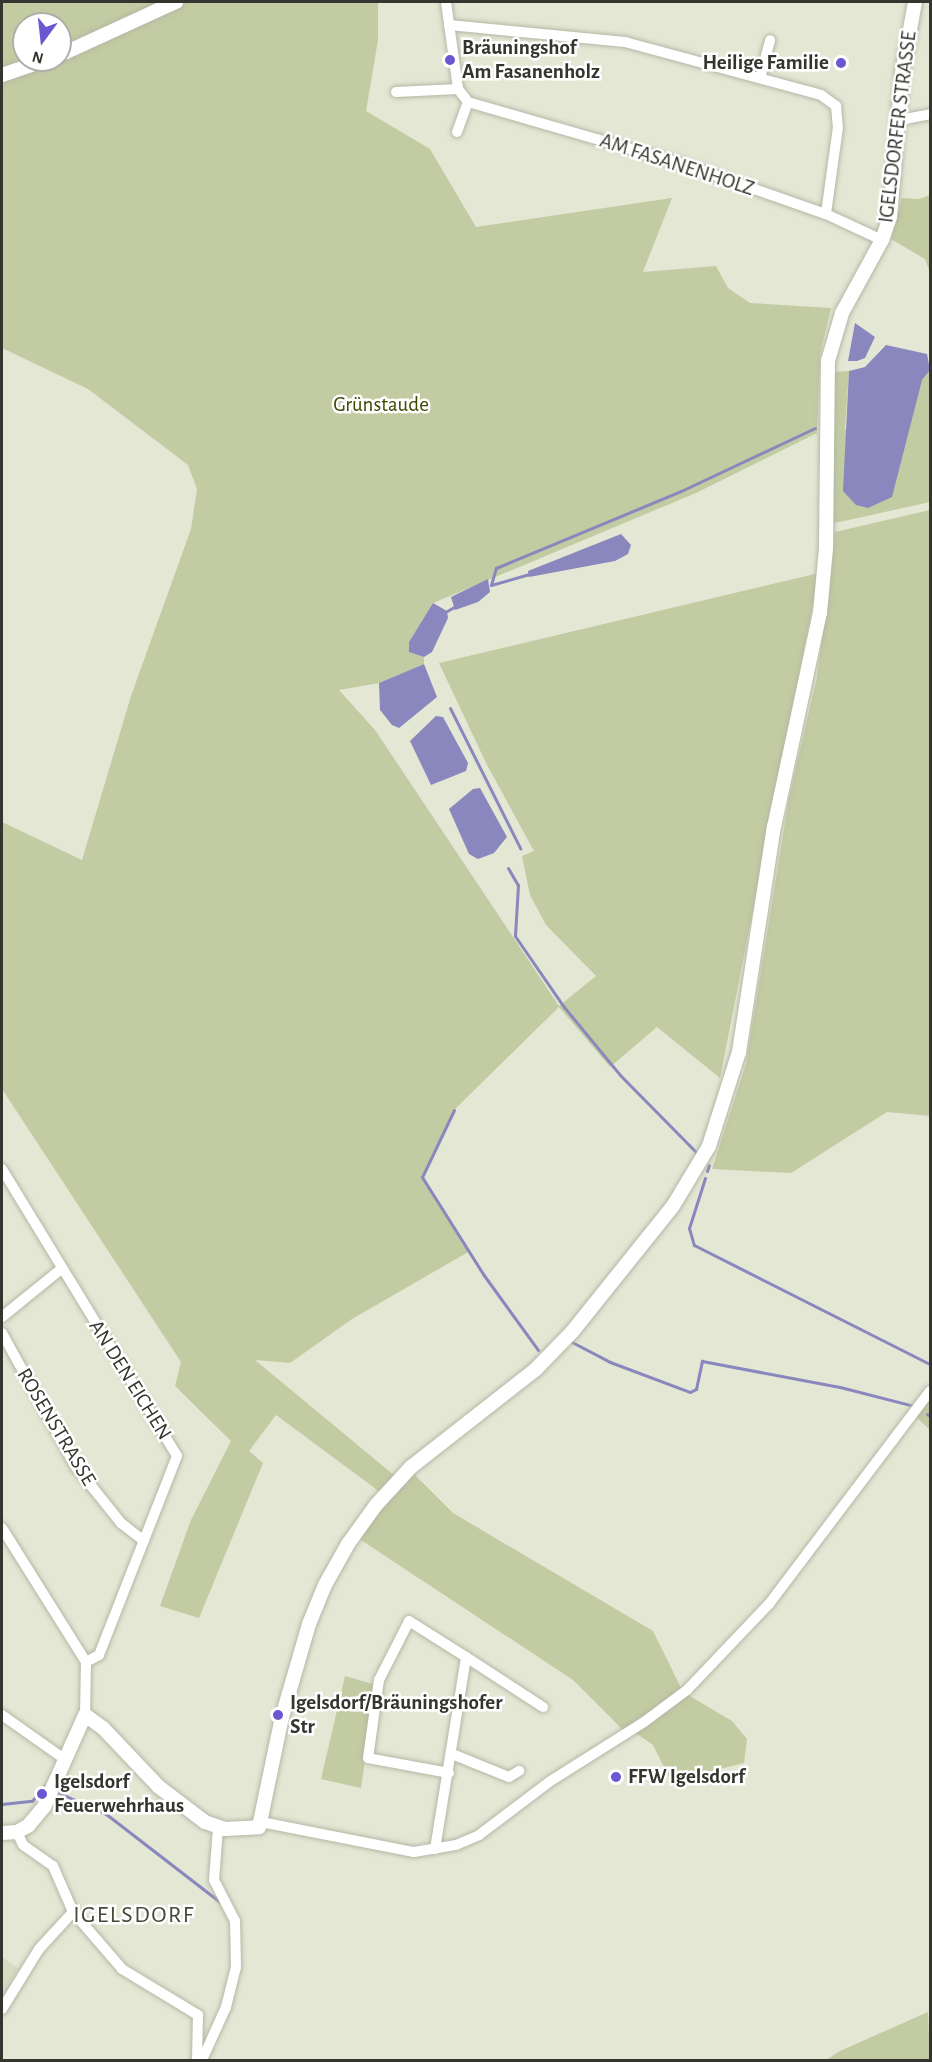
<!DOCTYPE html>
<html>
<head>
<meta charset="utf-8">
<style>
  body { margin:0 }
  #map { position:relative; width:932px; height:2062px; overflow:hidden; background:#e3e7d4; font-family:"Alegreya Sans",sans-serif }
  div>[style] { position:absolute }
  .built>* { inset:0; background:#d7dcc2 }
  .green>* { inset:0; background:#c3cba2 }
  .water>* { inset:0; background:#8987bd }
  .stream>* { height:3px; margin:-1.5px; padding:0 1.5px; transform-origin:1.5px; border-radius:1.5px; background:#8987bd }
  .roads { filter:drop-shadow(0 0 2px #b4b8a6) drop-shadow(0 0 2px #b4b8a6) }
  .street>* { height:10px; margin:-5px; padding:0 5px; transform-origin:5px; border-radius:5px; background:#fff }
  .secondary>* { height:14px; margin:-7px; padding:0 7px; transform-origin:7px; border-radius:7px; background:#fff }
  .dots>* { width:16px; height:16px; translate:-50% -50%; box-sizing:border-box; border:3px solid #fff; border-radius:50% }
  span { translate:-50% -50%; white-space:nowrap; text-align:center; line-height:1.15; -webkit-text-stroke:5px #fff; paint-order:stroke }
  .poi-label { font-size:21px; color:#34352e; font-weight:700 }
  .left { translate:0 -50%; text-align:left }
  .right { translate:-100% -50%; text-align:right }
  .street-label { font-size:21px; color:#34352e }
  .park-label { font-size:21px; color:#3f4700 }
  .quarter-label { font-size:24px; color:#46493a; letter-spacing:1.5px }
  .frame { position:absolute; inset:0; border:3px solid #34352e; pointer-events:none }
  .north { position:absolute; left:12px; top:12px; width:60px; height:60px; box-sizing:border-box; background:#fff; border:2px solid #aeaeab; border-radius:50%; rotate:195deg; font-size:16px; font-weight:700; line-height:24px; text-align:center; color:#34352e }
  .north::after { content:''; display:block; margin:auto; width:21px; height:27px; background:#6b57d1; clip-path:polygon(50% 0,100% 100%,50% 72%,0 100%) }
</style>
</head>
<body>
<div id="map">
  <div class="built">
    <i style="clip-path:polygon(2px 1957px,18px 1968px,2px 1999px)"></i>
  </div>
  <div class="green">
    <i style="clip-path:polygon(evenodd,2px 2px,378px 2px,378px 40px,366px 111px,430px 149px,476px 227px,672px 198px,643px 272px,716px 266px,728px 288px,750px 303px,831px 308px,820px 354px,817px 433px,696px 493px,433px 603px,409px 642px,409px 652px,424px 657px,424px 664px,379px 683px,339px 690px,375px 730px,559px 1006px,596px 976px,546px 925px,530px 895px,522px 856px,534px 851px,487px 765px,439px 663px,819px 573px,720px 1078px,657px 1027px,610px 1067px,559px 1007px,454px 1110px,422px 1177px,470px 1251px,352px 1319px,290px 1363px,255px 1360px,395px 1476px,380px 1492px,276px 1415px,249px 1451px,263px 1463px,199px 1618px,160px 1606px,191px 1520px,231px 1441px,175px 1386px,181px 1362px,2px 1089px,2px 822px,82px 860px,131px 696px,191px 529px,197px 489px,188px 465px,88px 389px,2px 348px,2px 2px,24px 24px,60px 24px,60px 60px,24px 60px,24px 24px)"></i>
    <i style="clip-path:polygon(930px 195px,930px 273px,925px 259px,891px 239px,902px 198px,919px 199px)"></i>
    <i style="clip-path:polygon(930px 370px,930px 502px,835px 523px,831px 515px,833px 372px,849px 371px,845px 430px,922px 380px)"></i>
    <i style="clip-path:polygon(930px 510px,930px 1116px,887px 1112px,791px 1173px,712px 1169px,746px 1064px,789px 798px,817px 677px,835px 532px)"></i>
    <i style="clip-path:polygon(930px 1387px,930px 1430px,910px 1411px)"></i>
    <i style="clip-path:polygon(412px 1472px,453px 1513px,653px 1631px,683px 1692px,732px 1721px,747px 1739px,744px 1763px,671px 1781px,653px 1745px,637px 1734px,626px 1733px,573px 1680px,358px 1538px)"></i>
    <i style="clip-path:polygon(345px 1676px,376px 1685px,361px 1788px,321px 1779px)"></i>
    <i style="clip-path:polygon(928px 2012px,930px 2060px,826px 2060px,840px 2051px)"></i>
  </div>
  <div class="water">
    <i style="clip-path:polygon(855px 323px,875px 337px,865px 358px,857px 361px,848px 361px)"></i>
    <i style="clip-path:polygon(886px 345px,927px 354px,930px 370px,922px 380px,892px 497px,868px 508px,856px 505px,843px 491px,849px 371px,865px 367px)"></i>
    <i style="clip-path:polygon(621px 534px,631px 545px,628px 554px,615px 561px,529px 577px,528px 571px)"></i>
    <i style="clip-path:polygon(488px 579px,490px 592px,478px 602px,455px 610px,451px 597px)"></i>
    <i style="clip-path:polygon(433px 603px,447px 611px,448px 618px,432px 652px,424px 657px,409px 652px,409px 642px)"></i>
    <i style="clip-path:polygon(424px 664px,437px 697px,399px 728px,392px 725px,380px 710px,379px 683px)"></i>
    <i style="clip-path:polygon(436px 716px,443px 717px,468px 763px,466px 771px,431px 785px,410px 741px)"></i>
    <i style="clip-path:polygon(480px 788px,507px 837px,494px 853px,478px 859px,469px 854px,449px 809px,473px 789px)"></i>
  </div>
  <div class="stream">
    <i style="left:491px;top:585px;width:18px;rotate:-74deg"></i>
    <i style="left:496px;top:568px;width:200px;rotate:-22.6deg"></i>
    <i style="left:681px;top:491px;width:148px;rotate:-25.2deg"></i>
    <i style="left:491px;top:585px;width:40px;rotate:-16deg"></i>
    <i style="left:447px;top:611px;width:8px;rotate:-30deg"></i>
    <i style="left:450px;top:708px;width:157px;rotate:63.4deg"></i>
    <i style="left:508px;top:868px;width:20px;rotate:60deg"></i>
    <i style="left:518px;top:885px;width:51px;rotate:93.4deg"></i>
    <i style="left:515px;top:936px;width:86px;rotate:55.4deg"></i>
    <i style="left:564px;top:1007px;width:88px;rotate:50.5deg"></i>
    <i style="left:620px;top:1075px;width:112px;rotate:45.4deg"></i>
    <i style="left:454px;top:1110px;width:74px;rotate:115.5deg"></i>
    <i style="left:422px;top:1177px;width:115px;rotate:57.8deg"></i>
    <i style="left:483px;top:1274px;width:94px;rotate:54.1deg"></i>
    <i style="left:707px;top:1171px;width:6px;rotate:-72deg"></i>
    <i style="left:705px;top:1178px;width:52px;rotate:107.7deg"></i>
    <i style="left:689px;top:1228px;width:18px;rotate:74deg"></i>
    <i style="left:694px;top:1245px;width:264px;rotate:26.8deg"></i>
    <i style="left:570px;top:1341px;width:45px;rotate:27.7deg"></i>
    <i style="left:610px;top:1362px;width:85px;rotate:20.6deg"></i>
    <i style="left:690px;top:1392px;width:7px;rotate:-27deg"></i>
    <i style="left:696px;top:1389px;width:29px;rotate:-78deg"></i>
    <i style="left:702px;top:1361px;width:140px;rotate:10.7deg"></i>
    <i style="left:840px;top:1387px;width:76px;rotate:14.4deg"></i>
    <i style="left:927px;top:1414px;width:4px;rotate:34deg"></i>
    <i style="left:55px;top:1791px;width:56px;rotate:24.3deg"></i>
    <i style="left:106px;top:1814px;width:144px;rotate:37.7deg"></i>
    <i style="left:2px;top:1804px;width:30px;rotate:-6deg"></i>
    <i style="left:32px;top:1801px;width:19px;rotate:-51deg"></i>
    <i style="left:44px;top:1786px;width:5px;rotate:22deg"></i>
  </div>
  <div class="roads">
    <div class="street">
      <i style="left:446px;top:2px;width:88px;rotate:82.1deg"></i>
      <i style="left:458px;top:89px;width:16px;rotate:52deg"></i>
      <i style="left:468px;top:102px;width:224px;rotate:16.1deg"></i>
      <i style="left:683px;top:164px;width:151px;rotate:19.3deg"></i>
      <i style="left:826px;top:214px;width:62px;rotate:24.9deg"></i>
      <i style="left:449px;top:25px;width:177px;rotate:5.5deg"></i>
      <i style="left:625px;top:42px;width:203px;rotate:15.1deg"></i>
      <i style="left:821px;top:95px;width:19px;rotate:36deg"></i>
      <i style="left:836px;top:106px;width:21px;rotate:85deg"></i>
      <i style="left:838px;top:127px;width:88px;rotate:97.9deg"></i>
      <i style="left:760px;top:78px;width:39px;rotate:-75deg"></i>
      <i style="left:396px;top:92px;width:62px;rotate:-2.8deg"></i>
      <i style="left:900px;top:120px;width:31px;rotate:-11deg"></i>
      <i style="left:457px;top:132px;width:32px;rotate:-70deg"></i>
      <i style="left:2px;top:1169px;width:336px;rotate:58.6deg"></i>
      <i style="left:177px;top:1456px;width:214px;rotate:111.4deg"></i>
      <i style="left:99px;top:1655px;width:15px;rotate:152deg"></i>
      <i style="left:2px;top:1317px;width:76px;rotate:-39.1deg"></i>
      <i style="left:2px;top:1333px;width:153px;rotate:61.1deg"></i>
      <i style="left:76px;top:1467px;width:72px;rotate:51.2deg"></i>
      <i style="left:121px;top:1523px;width:29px;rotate:38deg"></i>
      <i style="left:2px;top:1528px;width:158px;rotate:57.9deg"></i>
      <i style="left:86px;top:1662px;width:53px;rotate:91.1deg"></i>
      <i style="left:2px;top:1715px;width:75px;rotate:35.2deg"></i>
      <i style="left:452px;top:1754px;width:61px;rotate:22deg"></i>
      <i style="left:509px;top:1777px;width:12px;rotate:-31deg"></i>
      <i style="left:449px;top:1773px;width:82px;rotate:-169.5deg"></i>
      <i style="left:368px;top:1758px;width:79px;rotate:-82deg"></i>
      <i style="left:379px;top:1680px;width:66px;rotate:-63deg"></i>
      <i style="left:409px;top:1621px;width:67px;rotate:32.3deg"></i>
      <i style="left:261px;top:1822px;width:156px;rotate:11.1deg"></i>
      <i style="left:414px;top:1852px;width:43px;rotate:-9.5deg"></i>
      <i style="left:456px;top:1845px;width:25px;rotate:-23deg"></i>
      <i style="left:479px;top:1835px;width:88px;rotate:-37.1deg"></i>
      <i style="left:549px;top:1782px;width:112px;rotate:-32.3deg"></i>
      <i style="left:644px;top:1722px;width:54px;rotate:-36.7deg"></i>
      <i style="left:687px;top:1690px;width:119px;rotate:-46.4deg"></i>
      <i style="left:769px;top:1604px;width:267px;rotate:-52.9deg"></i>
      <i style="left:17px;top:1832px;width:14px;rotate:65deg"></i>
      <i style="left:23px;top:1845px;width:37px;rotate:35deg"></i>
      <i style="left:53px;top:1866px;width:50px;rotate:66.5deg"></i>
      <i style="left:73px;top:1912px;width:75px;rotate:49.3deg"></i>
      <i style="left:122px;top:1969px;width:89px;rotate:31.2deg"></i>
      <i style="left:198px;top:2015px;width:45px;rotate:91.3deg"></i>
      <i style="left:435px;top:1849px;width:194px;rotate:-80.8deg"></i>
      <i style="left:466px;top:1657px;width:92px;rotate:33deg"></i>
      <i style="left:2px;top:2009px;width:70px;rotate:-58.3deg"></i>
      <i style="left:39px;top:1949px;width:50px;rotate:-47.4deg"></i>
      <i style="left:202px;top:2060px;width:58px;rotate:-65.6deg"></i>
      <i style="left:226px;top:2007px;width:41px;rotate:-76deg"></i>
      <i style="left:236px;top:1967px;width:46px;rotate:-91.2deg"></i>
      <i style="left:235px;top:1921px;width:46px;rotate:-117.1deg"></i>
      <i style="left:214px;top:1880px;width:52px;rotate:-85.6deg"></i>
    </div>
    <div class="secondary">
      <i style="left:60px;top:55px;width:128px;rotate:-24.6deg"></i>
      <i style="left:2px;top:75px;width:46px;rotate:-18.8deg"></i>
      <i style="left:2px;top:1833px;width:15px;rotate:-4deg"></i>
      <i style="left:17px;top:1832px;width:13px;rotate:-29deg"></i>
      <i style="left:28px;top:1826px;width:25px;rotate:-50deg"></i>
      <i style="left:44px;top:1807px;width:101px;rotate:-66deg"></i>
      <i style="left:85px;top:1715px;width:22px;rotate:36deg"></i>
      <i style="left:103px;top:1728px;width:81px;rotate:46.5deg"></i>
      <i style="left:159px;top:1787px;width:58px;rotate:37.3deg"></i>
      <i style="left:205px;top:1822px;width:21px;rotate:19deg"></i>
      <i style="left:225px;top:1829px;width:34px;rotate:-3deg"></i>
      <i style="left:259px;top:1827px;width:112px;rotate:-78.2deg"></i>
      <i style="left:282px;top:1717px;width:97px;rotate:-73.8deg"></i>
      <i style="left:309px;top:1624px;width:42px;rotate:-67.7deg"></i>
      <i style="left:325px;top:1585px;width:47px;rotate:-60.7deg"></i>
      <i style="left:348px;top:1544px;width:48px;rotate:-54.3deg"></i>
      <i style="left:376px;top:1505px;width:52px;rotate:-47.4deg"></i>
      <i style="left:411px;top:1467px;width:159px;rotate:-38.1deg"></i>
      <i style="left:536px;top:1369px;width:52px;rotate:-45.8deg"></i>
      <i style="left:572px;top:1332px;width:161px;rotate:-51.3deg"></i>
      <i style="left:673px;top:1206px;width:70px;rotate:-59deg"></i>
      <i style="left:709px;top:1146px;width:99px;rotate:-72.3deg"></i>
      <i style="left:739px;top:1052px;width:228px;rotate:-81.2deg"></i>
      <i style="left:774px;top:827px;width:219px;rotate:-77.9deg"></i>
      <i style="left:820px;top:613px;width:65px;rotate:-84.7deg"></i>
      <i style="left:826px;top:548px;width:187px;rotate:-89.4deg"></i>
      <i style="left:828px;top:361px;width:50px;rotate:-73.7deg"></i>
      <i style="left:842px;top:313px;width:83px;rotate:-61.3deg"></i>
      <i style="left:882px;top:240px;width:24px;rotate:-71deg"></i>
      <i style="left:890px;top:217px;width:144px;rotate:-85.2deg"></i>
      <i style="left:902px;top:73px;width:72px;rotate:-79.6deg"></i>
    </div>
  </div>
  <div class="dots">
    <i style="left:450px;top:60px;background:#6b57d1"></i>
    <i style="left:841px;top:63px;background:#6b57d1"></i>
    <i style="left:278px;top:1715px;background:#6b57d1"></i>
    <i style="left:616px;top:1777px;background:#6b57d1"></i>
    <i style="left:42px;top:1794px;background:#6b57d1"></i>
  </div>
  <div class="poi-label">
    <span class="left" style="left:462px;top:60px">Bräuningshof<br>Am Fasanenholz</span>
    <span class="right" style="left:829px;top:63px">Heilige Familie</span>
    <span class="left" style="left:290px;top:1715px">Igelsdorf/Bräuningshofer<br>Str</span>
    <span class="left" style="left:628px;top:1777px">FFW Igelsdorf</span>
    <span class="left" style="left:54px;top:1794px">Igelsdorf<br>Feuerwehrhaus</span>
  </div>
  <div class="street-label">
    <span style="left:898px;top:127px;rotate:-83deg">IGELSDORFER STRASSE</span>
    <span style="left:677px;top:165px;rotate:18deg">AM FASANENHOLZ</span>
    <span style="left:130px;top:1380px;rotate:58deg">AN DEN EICHEN</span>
    <span style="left:56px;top:1427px;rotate:59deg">ROSENSTRASSE</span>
  </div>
  <div class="park-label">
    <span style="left:381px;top:405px">Grünstaude</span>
  </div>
  <div class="quarter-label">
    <span style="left:134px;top:1916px">IGELSDORF</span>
  </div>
  <div class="frame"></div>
  <div class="north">N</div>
</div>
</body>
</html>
